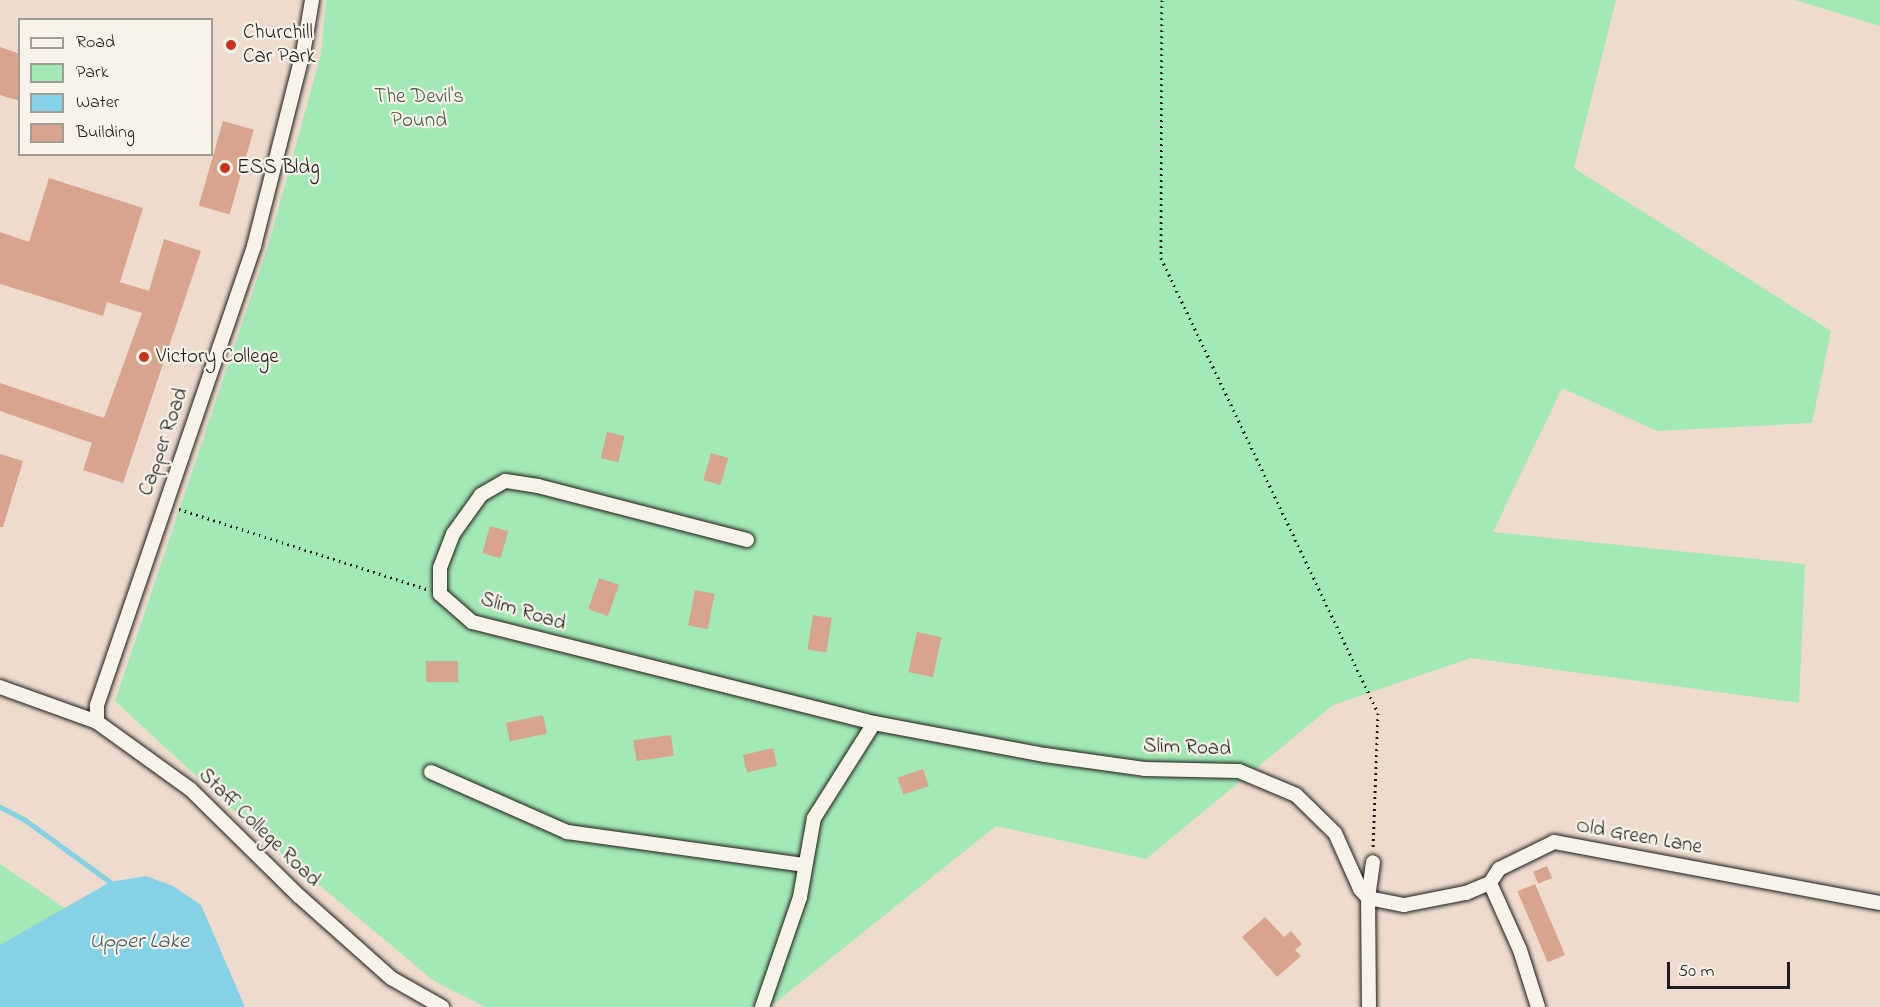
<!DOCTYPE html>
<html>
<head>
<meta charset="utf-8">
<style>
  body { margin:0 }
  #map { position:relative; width:1880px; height:1007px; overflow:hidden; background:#eedbcd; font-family:"Indie Flower",sans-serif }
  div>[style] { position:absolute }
  .green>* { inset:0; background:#a3e9b5 }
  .water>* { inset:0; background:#85d1e5 }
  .stream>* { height:5px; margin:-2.5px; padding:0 2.5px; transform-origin:2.5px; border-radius:2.5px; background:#85d1e5 }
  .building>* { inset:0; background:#d9a48e; transform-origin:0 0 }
  .path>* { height:3px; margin-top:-1.5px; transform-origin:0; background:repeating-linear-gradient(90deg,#1c1c1c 0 1.5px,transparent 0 6px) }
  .roads { filter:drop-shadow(0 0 2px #1c1c1c) drop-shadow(0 0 2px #1c1c1c) }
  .street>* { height:14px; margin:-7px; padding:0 7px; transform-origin:7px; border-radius:7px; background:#f7f3e8 }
  .dots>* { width:16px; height:16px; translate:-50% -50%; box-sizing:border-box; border:3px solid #f7f3e8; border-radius:50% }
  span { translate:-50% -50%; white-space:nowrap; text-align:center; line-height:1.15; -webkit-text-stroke:4.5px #f7f3e8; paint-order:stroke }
  .poi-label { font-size:21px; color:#1c1c1c }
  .left { translate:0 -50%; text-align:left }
  .park-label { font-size:21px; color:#445a4a }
  .street-label { font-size:21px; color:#1c1c1c }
  .water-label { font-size:22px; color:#415b62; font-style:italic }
  .legend { position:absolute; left:18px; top:18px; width:195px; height:138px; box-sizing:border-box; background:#f7f3e8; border:2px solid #9f9d96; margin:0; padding:8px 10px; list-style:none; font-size:18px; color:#1c1c1c }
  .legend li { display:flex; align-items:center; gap:12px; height:30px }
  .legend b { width:30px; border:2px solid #9f9d96 }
  .scale { position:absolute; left:1667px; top:962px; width:123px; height:27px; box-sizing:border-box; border:3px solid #1c1c1c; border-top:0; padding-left:8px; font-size:18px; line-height:21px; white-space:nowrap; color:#1c1c1c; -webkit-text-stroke:4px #f7f3e8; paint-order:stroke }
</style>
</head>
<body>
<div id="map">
  <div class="green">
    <i style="clip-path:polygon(326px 0,1616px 0,1574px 168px,1831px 331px,1812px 423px,1657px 431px,1562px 388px,1493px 532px,1805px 564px,1799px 703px,1471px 658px,1333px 705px,1146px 859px,996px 826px,770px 1007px,485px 1007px,434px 981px,269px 843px,115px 701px,269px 243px,321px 54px)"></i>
    <i style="clip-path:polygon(1795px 0,1880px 0,1880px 26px)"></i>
    <i style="clip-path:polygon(0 864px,66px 909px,0 945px)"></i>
  </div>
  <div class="water">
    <i style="clip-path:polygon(146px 876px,173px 886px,201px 905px,245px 1007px,0 1007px,0 945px,110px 882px)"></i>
  </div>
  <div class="stream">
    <i style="left:0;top:807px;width:28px;rotate:27deg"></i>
    <i style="left:25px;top:820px;width:105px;rotate:36.1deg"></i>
  </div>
  <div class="building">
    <i style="clip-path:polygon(0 47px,20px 54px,20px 101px,0 95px)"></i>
    <i style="left:223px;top:121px;width:32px;height:88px;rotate:16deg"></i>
    <i style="clip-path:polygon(49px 178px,143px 208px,120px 282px,149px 291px,164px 239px,201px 251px,123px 483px,83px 470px,92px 443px,0 411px,0 383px,104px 418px,142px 313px,107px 302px,103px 316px,0 284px,0 232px,29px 242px)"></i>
    <i style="left:607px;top:432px;width:18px;height:27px;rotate:13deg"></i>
    <i style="left:711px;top:453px;width:18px;height:28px;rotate:16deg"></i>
    <i style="clip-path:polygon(0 454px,23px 461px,3px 527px,0 527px)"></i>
    <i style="left:490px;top:526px;width:19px;height:28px;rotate:16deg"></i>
    <i style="left:599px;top:578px;width:21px;height:33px;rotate:19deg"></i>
    <i style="left:695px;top:590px;width:20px;height:36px;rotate:11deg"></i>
    <i style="left:813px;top:615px;width:19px;height:35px;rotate:9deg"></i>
    <i style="left:917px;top:632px;width:25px;height:41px;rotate:12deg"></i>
    <i style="left:426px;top:661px;width:32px;height:21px"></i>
    <i style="left:543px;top:715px;width:19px;height:38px;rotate:78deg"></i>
    <i style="left:671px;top:735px;width:21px;height:38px;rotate:82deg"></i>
    <i style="left:773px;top:748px;width:18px;height:31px;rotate:77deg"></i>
    <i style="left:923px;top:769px;width:18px;height:27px;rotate:71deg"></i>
    <i style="left:1547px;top:866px;width:13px;height:15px;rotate:67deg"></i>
    <i style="left:1535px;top:884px;width:77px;height:19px;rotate:67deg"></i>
    <i style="clip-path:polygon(1265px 917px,1284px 937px,1291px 931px,1302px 944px,1295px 950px,1301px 956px,1277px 977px,1242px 937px)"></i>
  </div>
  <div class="path">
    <i style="left:1162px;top:0;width:258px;rotate:90.2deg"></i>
    <i style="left:1161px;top:258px;width:504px;rotate:64.5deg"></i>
    <i style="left:1378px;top:713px;width:136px;rotate:92.1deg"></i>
    <i style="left:179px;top:509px;width:261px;rotate:17.9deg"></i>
  </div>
  <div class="roads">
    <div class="street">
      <i style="left:747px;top:540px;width:216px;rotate:-165.5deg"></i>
      <i style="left:538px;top:486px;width:33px;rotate:-171deg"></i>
      <i style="left:505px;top:481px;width:28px;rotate:150deg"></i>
      <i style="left:481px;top:495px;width:48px;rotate:125.7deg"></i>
      <i style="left:453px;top:534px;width:36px;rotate:111deg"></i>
      <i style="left:440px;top:568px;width:26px;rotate:90deg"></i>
      <i style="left:440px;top:594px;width:43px;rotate:41.2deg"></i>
      <i style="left:472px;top:622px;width:414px;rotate:14.1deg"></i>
      <i style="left:874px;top:723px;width:174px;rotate:10.6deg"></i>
      <i style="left:1045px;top:755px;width:100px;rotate:8deg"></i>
      <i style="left:1144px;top:769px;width:95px;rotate:1.2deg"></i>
      <i style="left:1239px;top:771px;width:62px;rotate:22.8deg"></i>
      <i style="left:1296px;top:795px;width:54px;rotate:44.3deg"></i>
      <i style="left:1335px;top:833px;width:61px;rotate:65.9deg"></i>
      <i style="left:1360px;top:889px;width:12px;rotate:48deg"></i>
      <i style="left:0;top:687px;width:103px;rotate:19.8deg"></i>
      <i style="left:97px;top:722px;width:115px;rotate:35.8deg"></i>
      <i style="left:190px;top:789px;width:153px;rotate:44.5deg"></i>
      <i style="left:299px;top:896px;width:123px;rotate:41.7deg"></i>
      <i style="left:391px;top:978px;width:59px;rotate:29.6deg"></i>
      <i style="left:97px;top:722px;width:17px;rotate:-90deg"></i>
      <i style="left:97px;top:705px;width:485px;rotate:-71.1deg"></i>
      <i style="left:254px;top:246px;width:204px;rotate:-75.8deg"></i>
      <i style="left:304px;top:48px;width:49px;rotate:-80.5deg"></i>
      <i style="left:431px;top:772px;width:149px;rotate:23.8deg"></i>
      <i style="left:567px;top:832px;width:239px;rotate:7.9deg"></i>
      <i style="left:1490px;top:883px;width:73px;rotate:65.9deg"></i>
      <i style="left:1520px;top:950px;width:60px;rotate:72.5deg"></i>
      <i style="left:1368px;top:898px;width:37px;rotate:11deg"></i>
      <i style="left:1404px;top:905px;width:63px;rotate:-11deg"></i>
      <i style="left:1466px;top:893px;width:26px;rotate:-23deg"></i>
      <i style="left:1490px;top:883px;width:17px;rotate:-57deg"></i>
      <i style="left:1499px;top:869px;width:61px;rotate:-26.1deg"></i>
      <i style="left:1554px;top:842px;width:332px;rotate:10.6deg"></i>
      <i style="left:762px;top:1007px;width:116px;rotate:-70.9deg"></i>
      <i style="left:800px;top:897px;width:80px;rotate:-80deg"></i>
      <i style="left:814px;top:818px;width:112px;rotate:-57.7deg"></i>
      <i style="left:1369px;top:1007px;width:109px;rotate:-90.5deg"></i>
      <i style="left:1368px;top:898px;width:36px;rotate:-82deg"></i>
    </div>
  </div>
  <div class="dots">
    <i style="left:231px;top:45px;background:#c8321e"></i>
    <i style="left:225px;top:168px;background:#c8321e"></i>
    <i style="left:144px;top:357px;background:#c8321e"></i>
  </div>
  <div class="poi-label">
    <span class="left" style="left:243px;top:45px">Churchill<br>Car Park</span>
    <span class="left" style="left:237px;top:168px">ESS Bldg</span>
    <span class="left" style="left:156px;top:357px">Victory College</span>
  </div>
  <div class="park-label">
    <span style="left:419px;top:109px">The Devil's<br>Pound</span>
  </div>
  <div class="street-label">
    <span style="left:164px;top:442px;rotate:-71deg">Capper Road</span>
    <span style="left:523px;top:612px;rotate:17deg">Slim Road</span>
    <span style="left:1187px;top:748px;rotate:2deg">Slim Road</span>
    <span style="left:259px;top:828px;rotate:44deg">Staff College Road</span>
    <span style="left:1639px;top:837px;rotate:10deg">Old Green Lane</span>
  </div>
  <div class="water-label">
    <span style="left:139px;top:943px">Upper Lake</span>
  </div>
  <ul class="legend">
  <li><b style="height:8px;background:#f7f3e8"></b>Road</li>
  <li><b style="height:16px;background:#a3e9b5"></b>Park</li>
  <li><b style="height:16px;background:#85d1e5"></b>Water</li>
  <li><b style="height:16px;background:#d9a48e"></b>Building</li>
  </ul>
  <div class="scale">50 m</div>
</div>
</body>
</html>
